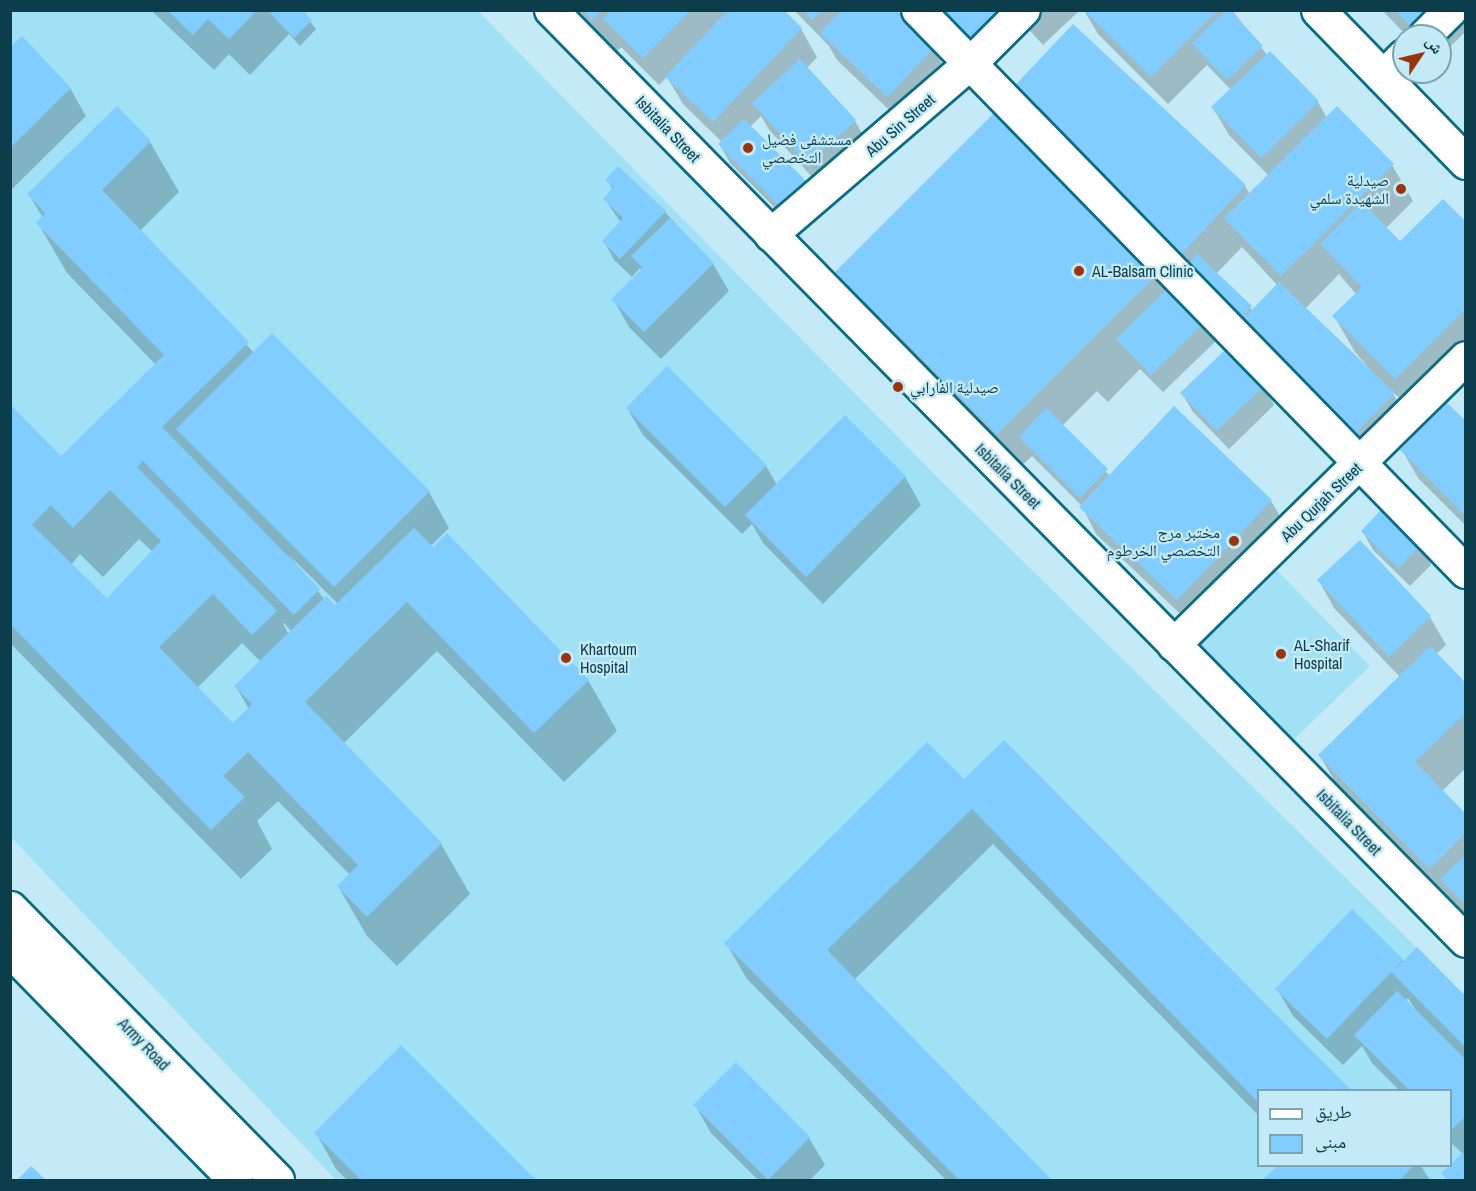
<!DOCTYPE html>
<meta charset="utf-8">
<style>
body{margin:0}
#map{position:relative;width:1476px;height:1191px;overflow:hidden;background:#c3eaf6;font-family:"Archivo Narrow","Noto Naskh Arabic",sans-serif}
div>[style]{position:absolute}
.built>*{inset:0;background:#a0e1f5}
.shadow>*{inset:0;background:#0003}
.building>*{inset:0;background:#82cdff}
.roads{filter:drop-shadow(2px 0 #0b6d83) drop-shadow(-2px 0 #0b6d83) drop-shadow(0 2px #0b6d83) drop-shadow(0 -2px #0b6d83)}
.street>*{height:32px;margin:-16px;padding:0 16px;transform-origin:16px;border-radius:16px;background:#fff}
.secondary>*{height:33px;margin:-16.5px;padding:0 16.5px;transform-origin:16.5px;border-radius:16.5px;background:#fff}
.highway>*{height:33px;margin:-16.5px;padding:0 16.5px;transform-origin:16.5px;border-radius:16.5px;background:#fff}
.dots>*{width:16px;height:16px;translate:-50% -50%;box-sizing:border-box;border:3px solid #c3eaf6;border-radius:50%}
span{translate:-50% -50%;white-space:nowrap;text-align:center;line-height:1.15;-webkit-text-stroke:4.5px #c3eaf6;paint-order:stroke}
.street-label{font-size:16px;color:#0c3d4a}
.poi-label{font-size:16px;color:#0c3d4a}
.left{translate:0 -50%;text-align:left}
.right{translate:-100% -50%;text-align:right}
.frame{position:absolute;inset:0;border:12px solid #0c3d4a;pointer-events:none}
.legend{position:absolute;left:1257px;top:1089px;width:195px;height:78px;box-sizing:border-box;background:#c3eaf6;border:2px solid #7aa5b1;margin:0;padding:8px 10px;list-style:none;font-size:18px;color:#0c3d4a}
.legend li{display:flex;align-items:center;gap:12px;height:30px}
.legend b{width:30px;border:2px solid #7aa5b1}
.north{position:absolute;left:1392px;top:24px;width:60px;height:60px;box-sizing:border-box;background:#c3eaf6;border:2px solid #7aa5b1;border-radius:50%;rotate:55deg;font-size:16px;font-weight:700;line-height:24px;text-align:center;color:#0c3d4a}
.north::after{content:'';display:block;margin:auto;width:21px;height:27px;background:#9a340c;clip-path:polygon(50% 0,100% 100%,50% 72%,0 100%)}
</style>
<div id="map">
<div class="built">
<i style="clip-path:polygon(evenodd,11px 11px,478px 11px,940px 480px,1465px 995px,1465px 1180px,336px 1180px,11px 837px,11px 11px,1258px 1090px,1450px 1090px,1450px 1166px,1258px 1166px,1258px 1090px)"></i>
<i style="clip-path:polygon(1272px 565px,1370px 666px,1289px 744px,1192px 643px)"></i>
</div>
<div class="shadow">
<i style="clip-path:polygon(151px 10px,301px 10px,316px 29px,300px 46px,289px 34px,250px 75px,229px 54px,214px 70px)"></i>
<i style="clip-path:polygon(571px 10px,781px 10px,801px 29px,817px 57px,807px 68px,855px 121px,871px 149px,825px 191px,770px 131px,761px 116px,750px 127px,805px 182px,815px 201px,792px 225px,730px 163px,720px 145px,722px 142px,683px 104px,667px 77px,659px 85px,621px 47px,614px 55px)"></i>
<i style="clip-path:polygon(794px 10px,894px 10px,933px 48px,949px 76px,904px 124px,837px 60px,829px 46px)"></i>
<i style="clip-path:polygon(914px 10px,1080px 10px,1043px 45px,1022px 22px,1026px 32px,981px 77px)"></i>
<i style="clip-path:polygon(evenodd,1084px 10px,1232px 10px,1267px 55px,1270px 53px,1318px 102px,1327px 118px,1392px 165px,1413px 201px,1385px 229px,1400px 243px,1466px 224px,1466px 365px,1416px 414px,1391px 390px,1409px 422px,1370px 463px,1027px 134px,1245px 186px,1250px 195px,1269px 176px,1229px 135px,1213px 108px,1231px 90px,1207px 65px,1168px 104px,1098px 34px,1084px 10px,1242px 247px,1278px 286px,1253px 311px,1216px 274px,1242px 247px,1084px 10px,1339px 274px,1356px 294px,1334px 316px,1355px 352px,1378px 379px,1305px 309px,1339px 274px)"></i>
<i style="clip-path:polygon(1382px 10px,1466px 10px,1466px 31px,1440px 57px,1440px 36px,1407px 36px)"></i>
<i style="clip-path:polygon(10px 49px,70px 88px,86px 116px,10px 191px)"></i>
<i style="clip-path:polygon(evenodd,117px 108px,150px 142px,179px 192px,140px 231px,254px 353px,429px 492px,449px 528px,430px 547px,588px 680px,617px 731px,564px 782px,437px 651px,343px 744px,441px 844px,470px 894px,397px 966px,367px 936px,338px 886px,350px 875px,278px 801px,257px 821px,272px 849px,241px 879px,10px 643px,10px 406px,61px 458px,156px 365px,67px 273px,38px 223px,43px 218px,29px 195px,117px 108px,139px 539px,153px 552px,107px 600px,71px 565px,80px 554px,103px 577px,139px 539px,117px 108px,288px 554px,338px 604px,335px 607px,325px 600px,288px 554px,117px 108px,284px 623px,292px 632px,289px 635px,283px 624px,284px 623px,117px 108px,242px 643px,261px 662px,236px 687px,249px 709px,232px 725px,197px 688px,242px 643px)"></i>
<i style="clip-path:polygon(998px 111px,1206px 321px,1217px 340px,1163px 392px,1140px 369px,1108px 402px,1097px 391px,1062px 426px,1110px 476px,1271px 501px,1287px 528px,1194px 627px,1096px 534px,1082px 506px,1032px 456px,1018px 469px,857px 308px,837px 272px)"></i>
<i style="clip-path:polygon(607px 180px,665px 212px,713px 264px,729px 291px,661px 359px,629px 327px,613px 299px,642px 271px,640px 268px,632px 277px,614px 260px,604px 241px,621px 223px,605px 199px,613px 190px)"></i>
<i style="clip-path:polygon(1263px 386px,1274px 405px,1229px 449px,1193px 412px,1182px 393px)"></i>
<i style="clip-path:polygon(627px 408px,766px 466px,777px 485px,845px 417px,905px 477px,921px 505px,823px 604px,763px 543px,752px 524px,742px 534px,643px 435px)"></i>
<i style="clip-path:polygon(1466px 423px,1466px 526px,1418px 478px,1402px 450px)"></i>
<i style="clip-path:polygon(1363px 532px,1420px 546px,1431px 565px,1410px 586px,1373px 550px)"></i>
<i style="clip-path:polygon(1360px 542px,1430px 617px,1446px 645px,1436px 654px,1466px 685px,1466px 768px,1442px 791px,1466px 816px,1466px 915px,1341px 792px,1320px 756px,1400px 677px,1334px 608px,1319px 581px)"></i>
<i style="clip-path:polygon(1004px 742px,1349px 1090px,1258px 1090px,1258px 1115px,993px 844px,854px 980px,1050px 1180px,946px 1180px,747px 979px,726px 943px,964px 782px)"></i>
<i style="clip-path:polygon(evenodd,1402px 960px,1466px 1000px,1466px 1180px,1447px 1180px,1443px 1174px,1463px 1154px,1450px 1142px,1450px 1090px,1399px 1090px,1372px 1063px,1362px 1046px,1343px 1065px,1293px 1016px,1277px 989px,1402px 960px,1408px 998px,1416px 1011px,1405px 1001px,1408px 998px)"></i>
<i style="clip-path:polygon(401px 1047px,534px 1180px,347px 1180px,336px 1169px,316px 1133px)"></i>
<i style="clip-path:polygon(695px 1105px,809px 1138px,825px 1165px,810px 1180px,758px 1180px,711px 1133px)"></i>
<i style="clip-path:polygon(1280px 1166px,1421px 1166px,1430px 1180px,1264px 1180px)"></i>
</div>
<div class="building">
<i style="clip-path:polygon(167px 10px,257px 10px,229px 39px,208px 19px,193px 35px)"></i>
<i style="clip-path:polygon(273px 10px,303px 10px,312px 20px,294px 38px,270px 13px)"></i>
<i style="clip-path:polygon(583px 10px,601px 10px,592px 20px)"></i>
<i style="clip-path:polygon(611px 10px,691px 10px,643px 58px,603px 19px)"></i>
<i style="clip-path:polygon(728px 10px,784px 10px,802px 28px,713px 122px,665px 77px)"></i>
<i style="clip-path:polygon(803px 10px,822px 10px,812px 20px)"></i>
<i style="clip-path:polygon(841px 10px,896px 10px,935px 47px,887px 97px,820px 33px)"></i>
<i style="clip-path:polygon(924px 10px,1004px 10px,964px 50px)"></i>
<i style="clip-path:polygon(1084px 10px,1218px 10px,1151px 77px)"></i>
<i style="clip-path:polygon(1226px 10px,1230px 10px,1263px 46px,1227px 80px,1192px 43px)"></i>
<i style="clip-path:polygon(1395px 10px,1430px 10px,1412px 28px)"></i>
<i style="clip-path:polygon(1073px 24px,1246px 185px,1177px 259px,1004px 97px)"></i>
<i style="clip-path:polygon(22px 36px,71px 88px,10px 148px,10px 47px)"></i>
<i style="clip-path:polygon(1270px 51px,1319px 101px,1261px 158px,1211px 107px)"></i>
<i style="clip-path:polygon(800px 59px,856px 120px,808px 164px,752px 103px)"></i>
<i style="clip-path:polygon(evenodd,117px 106px,151px 141px,102px 190px,249px 342px,162px 427px,320px 589px,294px 615px,143px 461px,137px 467px,277px 611px,252px 635px,213px 594px,159px 647px,233px 723px,252px 704px,234px 686px,326px 596px,335px 605px,414px 528px,433px 547px,447px 533px,589px 680px,534px 733px,407px 602px,305px 702px,442px 843px,367px 917px,337px 886px,358px 865px,248px 752px,223px 776px,245px 797px,211px 830px,10px 624px,10px 404px,61px 456px,164px 355px,36px 223px,45px 213px,27px 194px,117px 106px,110px 490px,161px 541px,107px 598px,32px 525px,51px 505px,73px 528px,110px 490px)"></i>
<i style="clip-path:polygon(1337px 106px,1394px 164px,1281px 276px,1224px 218px)"></i>
<i style="clip-path:polygon(998px 109px,1160px 271px,997px 434px,835px 272px)"></i>
<i style="clip-path:polygon(744px 119px,806px 181px,780px 207px,718px 144px)"></i>
<i style="clip-path:polygon(618px 166px,666px 211px,620px 259px,602px 241px,623px 218px,603px 199px,613px 187px,605px 180px)"></i>
<i style="clip-path:polygon(1443px 199px,1466px 222px,1466px 309px,1395px 379px,1332px 316px,1362px 287px,1320px 244px,1362px 202px,1400px 241px)"></i>
<i style="clip-path:polygon(670px 218px,714px 263px,644px 332px,611px 299px,643px 268px,631px 256px)"></i>
<i style="clip-path:polygon(1197px 254px,1252px 306px,1238px 321px,1183px 270px)"></i>
<i style="clip-path:polygon(1279px 282px,1395px 393px,1353px 436px,1237px 325px)"></i>
<i style="clip-path:polygon(1172px 284px,1207px 320px,1151px 375px,1116px 339px)"></i>
<i style="clip-path:polygon(272px 333px,430px 491px,334px 587px,176px 429px)"></i>
<i style="clip-path:polygon(1228px 347px,1265px 385px,1217px 431px,1180px 393px)"></i>
<i style="clip-path:polygon(667px 366px,767px 465px,725px 507px,626px 408px)"></i>
<i style="clip-path:polygon(1447px 403px,1466px 421px,1466px 516px,1400px 450px)"></i>
<i style="clip-path:polygon(1174px 406px,1272px 500px,1177px 600px,1079px 507px)"></i>
<i style="clip-path:polygon(1046px 408px,1108px 469px,1080px 498px,1019px 437px)"></i>
<i style="clip-path:polygon(845px 415px,906px 476px,806px 577px,745px 515px)"></i>
<i style="clip-path:polygon(1383px 508px,1421px 545px,1398px 568px,1361px 531px)"></i>
<i style="clip-path:polygon(1360px 540px,1431px 616px,1389px 657px,1317px 580px)"></i>
<i style="clip-path:polygon(1430px 646px,1466px 683px,1466px 712px,1415px 762px,1466px 814px,1466px 833px,1429px 869px,1318px 755px)"></i>
<i style="clip-path:polygon(1004px 740px,1351px 1090px,1258px 1090px,1258px 1102px,972px 809px,827px 950px,1052px 1180px,959px 1180px,724px 943px,927px 742px,964px 779px)"></i>
<i style="clip-path:polygon(1466px 854px,1466px 905px,1440px 879px)"></i>
<i style="clip-path:polygon(1352px 909px,1403px 959px,1394px 970px,1417px 947px,1466px 997px,1466px 1048px,1391px 972px,1327px 1039px,1275px 989px)"></i>
<i style="clip-path:polygon(1397px 991px,1466px 1060px,1466px 1116px,1450px 1131px,1450px 1090px,1409px 1090px,1354px 1035px)"></i>
<i style="clip-path:polygon(401px 1045px,536px 1180px,361px 1180px,314px 1133px)"></i>
<i style="clip-path:polygon(736px 1062px,810px 1137px,768px 1180px,693px 1105px)"></i>
<i style="clip-path:polygon(1466px 1150px,1466px 1180px,1448px 1180px,1441px 1173px)"></i>
<i style="clip-path:polygon(31px 1166px,46px 1180px,17px 1180px)"></i>
<i style="clip-path:polygon(1278px 1166px,1414px 1166px,1399px 1180px,1262px 1180px)"></i>
</div>
<div class="roads">
<div class="street">
<i style="left:551px;top:10px;width:1305px;rotate:45.5deg"></i>
<i style="left:918px;top:10px;width:785px;rotate:45.72deg"></i>
<i style="left:1425px;top:36px;width:37px;rotate:-45deg"></i>
<i style="left:1383px;top:77px;width:30px;rotate:-45deg"></i>
<i style="left:771px;top:235px;width:262px;rotate:-40.7deg"></i>
<i style="left:970px;top:64px;width:76px;rotate:-45deg"></i>
<i style="left:1174px;top:645px;width:409px;rotate:-44.5deg"></i>
</div>
<div class="secondary">
<i style="left:1318px;top:10px;width:212px;rotate:45.8deg"></i>
</div>
<div class="highway">
<i style="left:10px;top:908px;width:381px;rotate:45.5deg"></i>
<i style="left:10px;top:950px;width:322px;rotate:45.6deg"></i>
</div>
</div>
<div class="dots">
<i style="left:748px;top:148px;background:#9a340c"></i>
<i style="left:1401px;top:189px;background:#9a340c"></i>
<i style="left:1079px;top:271px;background:#9a340c"></i>
<i style="left:898px;top:387px;background:#9a340c"></i>
<i style="left:1234px;top:541px;background:#9a340c"></i>
<i style="left:1281px;top:654px;background:#9a340c"></i>
<i style="left:566px;top:658px;background:#9a340c"></i>
</div>
<div class="street-label">
<span style="left:900px;top:125px;rotate:-41deg">Abu Sin Street</span>
<span style="left:668px;top:129px;rotate:46deg">Isbitalia Street</span>
<span style="left:1008px;top:476px;rotate:45deg">Isbitalia Street</span>
<span style="left:1321px;top:502px;rotate:-44deg">Abu Qurjah Street</span>
<span style="left:1349px;top:822px;rotate:46deg">Isbitalia Street</span>
<span style="left:144px;top:1044px;rotate:46deg">Army Road</span>
</div>
<div class="poi-label">
<span class="left" style="left:762px;top:148px">مستشفى فضيل<br>التخصصي</span>
<span class="right" style="left:1389px;top:189px">صيدلية<br>الشهيدة سلمي</span>
<span class="left" style="left:1092px;top:271px">AL-Balsam Clinic</span>
<span class="left" style="left:910px;top:387px">صيدلية الفارابي</span>
<span class="right" style="left:1220px;top:541px">مختبر مرج<br>التخصصي الخرطوم</span>
<span class="left" style="left:1294px;top:654px">AL-Sharif<br>Hospital</span>
<span class="left" style="left:580px;top:658px">Khartoum<br>Hospital</span>
</div>
<div class="frame"></div>
<ul class="legend">
<li><b style="height:8px;background:#fff"></b>طريق</li>
<li><b style="height:16px;background:#82cdff"></b>مبنى</li>
</ul>
<div class="north">ش</div>
</div>
